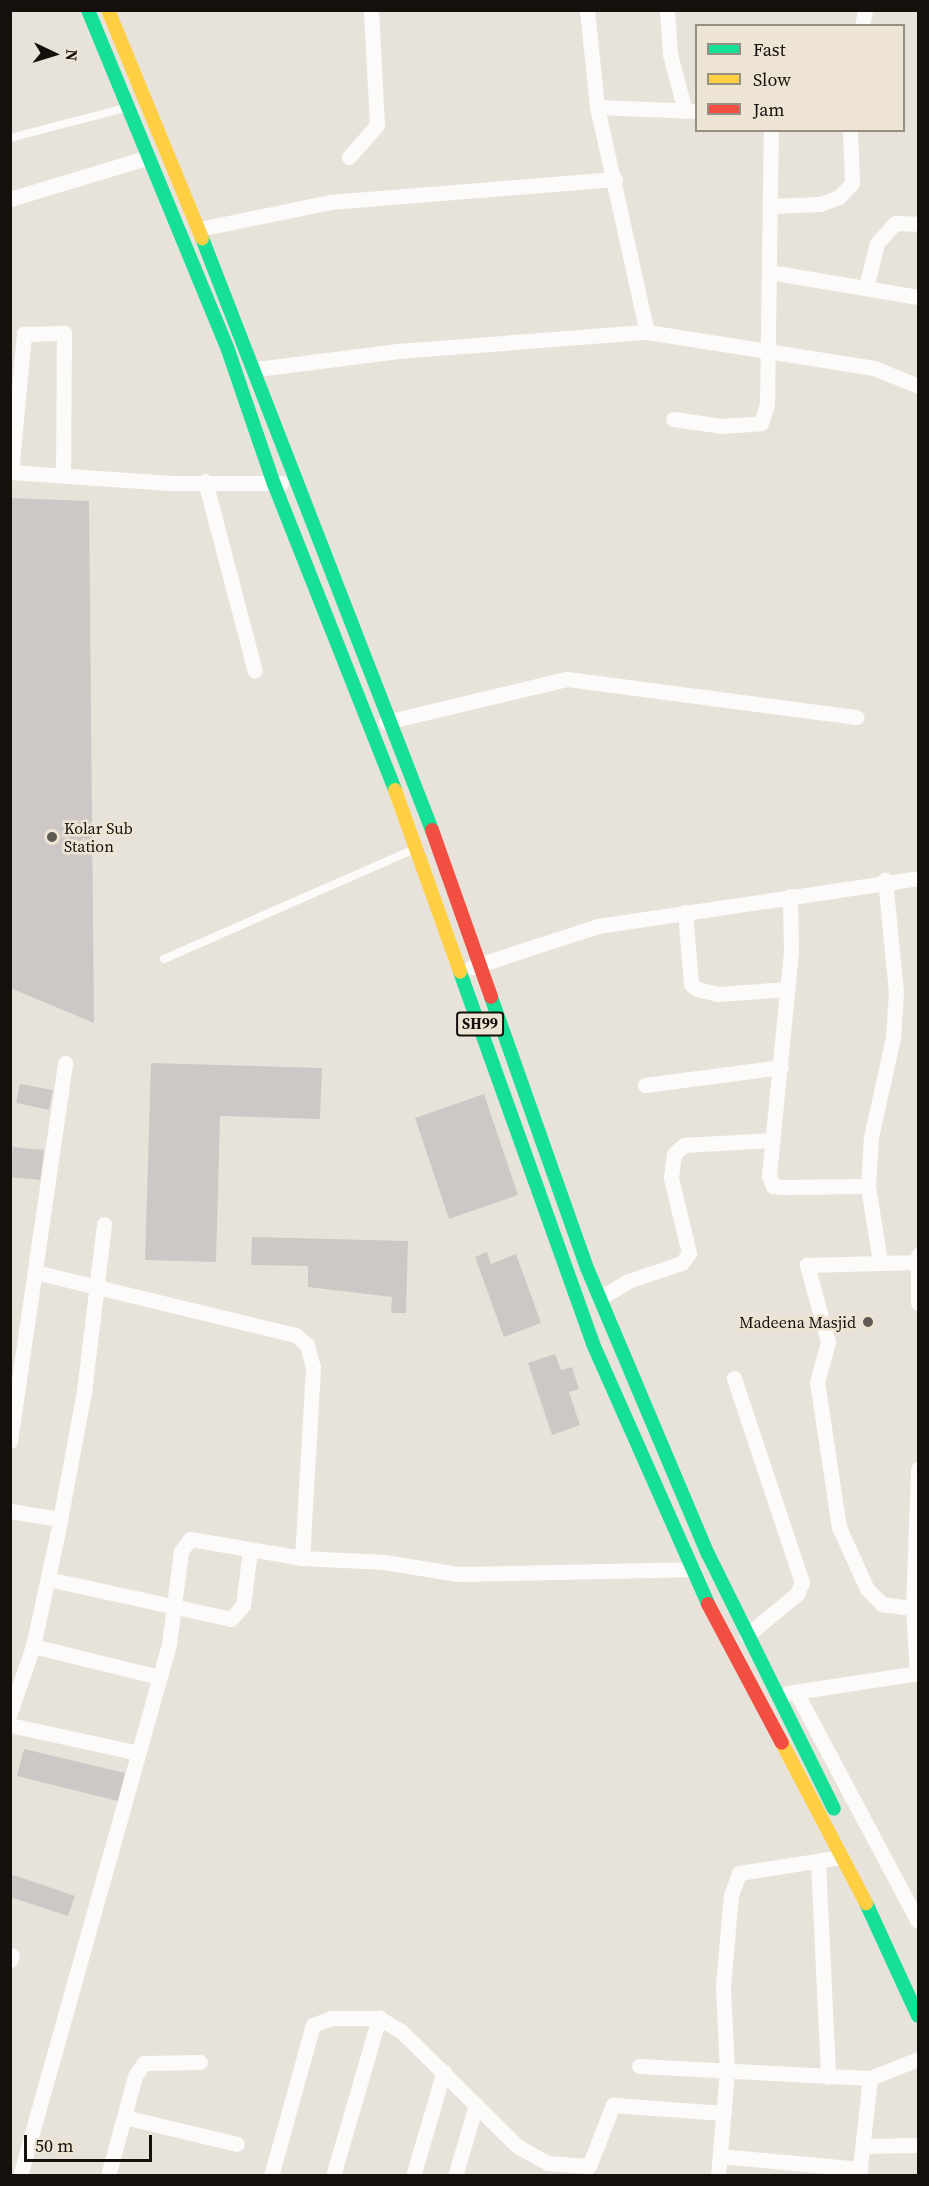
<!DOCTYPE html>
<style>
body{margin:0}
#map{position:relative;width:929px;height:2186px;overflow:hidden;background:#e8e3da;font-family:"Source Serif 4",serif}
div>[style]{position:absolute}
.building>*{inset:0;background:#cdc8c6}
.lane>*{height:8px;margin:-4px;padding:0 4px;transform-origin:4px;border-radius:4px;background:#fcfbf9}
.street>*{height:15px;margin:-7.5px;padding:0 7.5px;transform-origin:7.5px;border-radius:7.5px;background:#fcfbf9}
.fast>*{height:14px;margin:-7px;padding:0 7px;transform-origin:7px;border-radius:7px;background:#16e098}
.slow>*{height:14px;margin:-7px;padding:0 7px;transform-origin:7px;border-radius:7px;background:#ffcf43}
.jam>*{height:14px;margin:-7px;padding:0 7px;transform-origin:7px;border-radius:7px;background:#f24e42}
.dots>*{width:16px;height:16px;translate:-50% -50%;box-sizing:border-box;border:3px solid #eee4d4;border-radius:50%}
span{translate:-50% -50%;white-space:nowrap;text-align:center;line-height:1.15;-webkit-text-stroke:5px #eee4d4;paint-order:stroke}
.shield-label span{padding:2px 4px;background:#eee4d4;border:2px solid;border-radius:4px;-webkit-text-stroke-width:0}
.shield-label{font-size:15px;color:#14100b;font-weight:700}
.poi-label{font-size:16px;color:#14100b}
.left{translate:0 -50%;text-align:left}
.right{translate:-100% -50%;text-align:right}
.frame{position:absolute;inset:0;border:12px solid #14100b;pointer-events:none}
.legend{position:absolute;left:695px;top:24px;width:210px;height:108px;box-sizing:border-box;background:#eee4d4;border:2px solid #978f84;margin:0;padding:8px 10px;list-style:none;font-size:18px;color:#14100b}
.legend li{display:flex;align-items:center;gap:12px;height:30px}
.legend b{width:30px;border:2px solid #978f84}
.north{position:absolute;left:24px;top:24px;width:60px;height:60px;-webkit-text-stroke:4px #eee4d4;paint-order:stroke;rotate:94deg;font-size:16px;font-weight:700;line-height:24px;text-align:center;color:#14100b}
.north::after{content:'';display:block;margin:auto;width:21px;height:27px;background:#14100b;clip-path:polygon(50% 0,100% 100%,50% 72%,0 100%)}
.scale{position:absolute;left:24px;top:2135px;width:128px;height:27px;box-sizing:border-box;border:3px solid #14100b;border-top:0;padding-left:8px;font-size:18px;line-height:21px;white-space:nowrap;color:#14100b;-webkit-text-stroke:4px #eee4d4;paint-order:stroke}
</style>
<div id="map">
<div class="building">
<i style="clip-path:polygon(10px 498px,89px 501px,94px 1023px,10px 988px)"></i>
<i style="clip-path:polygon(151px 1063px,322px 1068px,320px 1119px,220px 1116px,216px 1262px,145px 1260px)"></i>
<i style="clip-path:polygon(20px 1084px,53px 1090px,49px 1110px,16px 1103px)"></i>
<i style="clip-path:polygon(484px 1094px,518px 1195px,449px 1219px,415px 1118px)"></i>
<i style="clip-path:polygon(13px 1147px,44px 1150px,40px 1180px,10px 1177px)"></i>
<i style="clip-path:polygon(252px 1237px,408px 1241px,406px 1313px,391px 1313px,392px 1297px,308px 1287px,308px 1266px,251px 1265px)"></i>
<i style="clip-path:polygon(487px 1252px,491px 1264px,516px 1254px,541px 1323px,504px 1337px,475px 1257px)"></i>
<i style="clip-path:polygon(555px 1354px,561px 1370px,572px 1367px,579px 1389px,569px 1392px,580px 1425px,552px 1435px,528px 1363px)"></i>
<i style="clip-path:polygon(24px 1749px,125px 1773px,118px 1801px,17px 1776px)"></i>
<i style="clip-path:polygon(10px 1874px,75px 1896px,68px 1916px,10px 1897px)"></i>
</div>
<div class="lane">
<i style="left:10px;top:138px;width:119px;rotate:-14.6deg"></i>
<i style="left:164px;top:959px;width:271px;rotate:-23.7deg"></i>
</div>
<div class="street">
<i style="left:587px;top:10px;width:98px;rotate:84.1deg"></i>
<i style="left:597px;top:107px;width:230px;rotate:77.5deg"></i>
<i style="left:667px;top:10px;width:44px;rotate:86.1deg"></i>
<i style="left:670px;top:54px;width:59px;rotate:75.3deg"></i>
<i style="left:862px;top:26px;width:16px;rotate:-79deg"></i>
<i style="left:597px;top:107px;width:99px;rotate:2.3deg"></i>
<i style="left:349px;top:157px;width:43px;rotate:-48.8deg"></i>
<i style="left:377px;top:125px;width:115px;rotate:-93deg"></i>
<i style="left:10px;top:199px;width:142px;rotate:-16.8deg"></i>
<i style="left:772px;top:206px;width:48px;rotate:-2.4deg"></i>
<i style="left:820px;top:204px;width:20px;rotate:-20deg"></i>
<i style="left:839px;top:197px;width:19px;rotate:-47deg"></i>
<i style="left:852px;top:183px;width:53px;rotate:-92.2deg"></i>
<i style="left:199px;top:229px;width:134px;rotate:-11.6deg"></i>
<i style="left:330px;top:202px;width:286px;rotate:-4.6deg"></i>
<i style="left:770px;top:272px;width:150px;rotate:9.6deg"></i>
<i style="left:866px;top:287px;width:45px;rotate:-76deg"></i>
<i style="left:877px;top:243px;width:27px;rotate:-48deg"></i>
<i style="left:895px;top:223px;width:23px;rotate:2deg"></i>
<i style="left:257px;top:369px;width:142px;rotate:-7.3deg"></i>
<i style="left:398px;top:351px;width:250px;rotate:-4.4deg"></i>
<i style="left:647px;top:332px;width:230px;rotate:9deg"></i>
<i style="left:874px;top:368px;width:48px;rotate:22.2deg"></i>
<i style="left:673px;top:419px;width:49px;rotate:8.1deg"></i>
<i style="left:722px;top:426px;width:39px;rotate:-4deg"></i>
<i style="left:761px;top:423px;width:19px;rotate:-72deg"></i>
<i style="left:767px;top:405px;width:275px;rotate:-89.2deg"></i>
<i style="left:10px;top:472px;width:161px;rotate:3.9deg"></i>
<i style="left:171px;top:483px;width:110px"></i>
<i style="left:11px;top:472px;width:139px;rotate:-84.6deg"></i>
<i style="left:24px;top:334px;width:40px;rotate:-1.4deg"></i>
<i style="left:64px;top:333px;width:141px;rotate:90.4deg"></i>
<i style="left:205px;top:481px;width:196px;rotate:75.3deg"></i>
<i style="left:386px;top:722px;width:186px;rotate:-13.4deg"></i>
<i style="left:567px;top:679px;width:292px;rotate:7.5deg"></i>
<i style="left:790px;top:896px;width:55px;rotate:89deg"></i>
<i style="left:791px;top:951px;width:225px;rotate:95.6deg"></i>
<i style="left:769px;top:1175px;width:12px;rotate:70deg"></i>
<i style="left:773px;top:1186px;width:10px;rotate:6deg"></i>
<i style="left:783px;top:1187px;width:85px;rotate:-0.7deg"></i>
<i style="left:685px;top:912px;width:72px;rotate:85.2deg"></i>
<i style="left:691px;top:984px;width:8px;rotate:40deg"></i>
<i style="left:697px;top:989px;width:21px;rotate:14deg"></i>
<i style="left:717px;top:994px;width:71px;rotate:-4deg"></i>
<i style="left:472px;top:967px;width:133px;rotate:-18deg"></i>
<i style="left:598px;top:926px;width:324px;rotate:-8.5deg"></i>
<i style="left:645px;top:1085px;width:137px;rotate:-7.5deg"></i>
<i style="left:918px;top:1255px;width:48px;rotate:90deg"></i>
<i style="left:880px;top:1262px;width:77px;rotate:-99deg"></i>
<i style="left:868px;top:1186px;width:49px;rotate:-86.5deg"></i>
<i style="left:871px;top:1137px;width:101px;rotate:-77.5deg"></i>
<i style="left:893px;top:1038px;width:46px;rotate:-86.3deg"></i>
<i style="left:896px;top:992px;width:113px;rotate:-95.6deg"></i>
<i style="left:35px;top:1272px;width:268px;rotate:13.6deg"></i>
<i style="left:296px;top:1335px;width:15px;rotate:42deg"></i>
<i style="left:307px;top:1345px;width:24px;rotate:75deg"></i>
<i style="left:313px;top:1368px;width:190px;rotate:93.3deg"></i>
<i style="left:600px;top:1298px;width:33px;rotate:-31deg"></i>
<i style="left:628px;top:1281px;width:57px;rotate:-18.4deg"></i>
<i style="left:682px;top:1263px;width:12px;rotate:-55deg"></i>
<i style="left:689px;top:1253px;width:77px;rotate:-103.5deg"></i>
<i style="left:671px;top:1178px;width:24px;rotate:-83deg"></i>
<i style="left:674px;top:1154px;width:13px;rotate:-42deg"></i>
<i style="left:684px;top:1145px;width:88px;rotate:-3.3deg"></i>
<i style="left:734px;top:1378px;width:215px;rotate:71.6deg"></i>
<i style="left:802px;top:1582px;width:13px;rotate:113deg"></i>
<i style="left:797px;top:1594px;width:65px;rotate:140.6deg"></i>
<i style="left:10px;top:1441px;width:382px;rotate:-81.7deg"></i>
<i style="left:10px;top:1511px;width:51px;rotate:9.1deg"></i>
<i style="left:48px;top:1579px;width:187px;rotate:12.3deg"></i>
<i style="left:231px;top:1619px;width:18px;rotate:-49deg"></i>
<i style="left:243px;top:1605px;width:55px;rotate:-82.7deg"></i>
<i style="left:913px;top:1608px;width:31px;rotate:-173deg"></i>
<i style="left:882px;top:1604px;width:21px;rotate:-135deg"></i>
<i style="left:867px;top:1589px;width:68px;rotate:-114.3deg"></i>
<i style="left:839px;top:1527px;width:147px;rotate:-98.6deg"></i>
<i style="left:817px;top:1382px;width:41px;rotate:-74.6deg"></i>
<i style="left:828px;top:1342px;width:80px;rotate:-105.3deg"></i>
<i style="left:807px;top:1265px;width:110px;rotate:-1.6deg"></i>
<i style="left:33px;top:1646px;width:130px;rotate:13.8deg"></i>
<i style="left:917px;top:1674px;width:66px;rotate:-93.5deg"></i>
<i style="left:913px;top:1608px;width:139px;rotate:-87.9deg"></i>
<i style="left:796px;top:1692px;width:259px;rotate:62deg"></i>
<i style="left:788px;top:1693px;width:132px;rotate:-8.7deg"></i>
<i style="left:10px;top:1713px;width:71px;rotate:-71.1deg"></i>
<i style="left:33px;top:1646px;width:113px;rotate:-77.7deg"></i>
<i style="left:57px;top:1536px;width:147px;rotate:-79.4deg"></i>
<i style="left:84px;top:1392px;width:169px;rotate:-83.2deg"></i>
<i style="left:10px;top:1725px;width:131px;rotate:12.3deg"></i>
<i style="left:818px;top:1862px;width:215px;rotate:87.3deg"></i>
<i style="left:10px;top:1960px;width:5px;rotate:-68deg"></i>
<i style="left:639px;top:2066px;width:231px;rotate:3deg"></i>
<i style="left:870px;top:2078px;width:52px;rotate:-21.6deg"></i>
<i style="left:124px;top:2117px;width:116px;rotate:13.4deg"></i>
<i style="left:863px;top:2146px;width:55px;rotate:-1deg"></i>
<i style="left:720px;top:2156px;width:141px;rotate:5.3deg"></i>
<i style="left:20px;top:2176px;width:552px;rotate:-74.35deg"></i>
<i style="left:169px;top:1644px;width:94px;rotate:-82.6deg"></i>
<i style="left:181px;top:1551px;width:15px;rotate:-53deg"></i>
<i style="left:190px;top:1539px;width:114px;rotate:9.6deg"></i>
<i style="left:302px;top:1558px;width:82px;rotate:2.8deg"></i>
<i style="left:384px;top:1562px;width:75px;rotate:9.2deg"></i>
<i style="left:458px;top:1574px;width:232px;rotate:-1.2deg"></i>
<i style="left:108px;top:2176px;width:104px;rotate:-74.9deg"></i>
<i style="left:135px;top:2076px;width:16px;rotate:-55deg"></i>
<i style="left:144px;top:2063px;width:56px;rotate:-1deg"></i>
<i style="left:271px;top:2176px;width:157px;rotate:-74.5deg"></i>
<i style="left:313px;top:2025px;width:19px;rotate:-21deg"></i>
<i style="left:331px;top:2018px;width:48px"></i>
<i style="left:379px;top:2018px;width:27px;rotate:31deg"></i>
<i style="left:402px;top:2032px;width:162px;rotate:44.7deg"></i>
<i style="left:517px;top:2146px;width:35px;rotate:29deg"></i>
<i style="left:548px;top:2163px;width:41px;rotate:4.2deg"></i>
<i style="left:589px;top:2166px;width:66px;rotate:-68.5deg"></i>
<i style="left:613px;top:2105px;width:111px;rotate:4.1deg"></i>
<i style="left:333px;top:2176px;width:165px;rotate:-73.8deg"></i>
<i style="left:413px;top:2176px;width:109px;rotate:-73.6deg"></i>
<i style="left:455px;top:2176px;width:74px;rotate:-73.5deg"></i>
<i style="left:718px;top:2176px;width:104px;rotate:-85.1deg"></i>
<i style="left:727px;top:2072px;width:86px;rotate:-92.7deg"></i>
<i style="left:723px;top:1986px;width:91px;rotate:-85deg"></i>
<i style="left:731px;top:1895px;width:23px;rotate:-70deg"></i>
<i style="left:739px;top:1873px;width:103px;rotate:-8.9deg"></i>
<i style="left:859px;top:2176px;width:99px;rotate:-83.6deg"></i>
</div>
<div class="fast">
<i style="left:88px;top:10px;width:368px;rotate:67.6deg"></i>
<i style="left:228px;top:350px;width:142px;rotate:71.1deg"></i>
<i style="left:274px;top:484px;width:329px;rotate:68.4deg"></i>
<i style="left:202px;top:238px;width:635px;rotate:68.77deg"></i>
<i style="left:460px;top:972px;width:395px;rotate:70.3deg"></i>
<i style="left:593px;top:1344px;width:284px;rotate:66.1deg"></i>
<i style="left:491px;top:997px;width:288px;rotate:70.5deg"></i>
<i style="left:587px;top:1268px;width:311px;rotate:67.1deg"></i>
<i style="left:708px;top:1554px;width:284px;rotate:63.7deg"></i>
<i style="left:866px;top:1903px;width:124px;rotate:65.3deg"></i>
</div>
<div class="slow">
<i style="left:108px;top:10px;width:247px;rotate:67.6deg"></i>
<i style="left:395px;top:790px;width:193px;rotate:70.3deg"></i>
<i style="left:782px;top:1743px;width:181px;rotate:62.3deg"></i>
</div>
<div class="jam">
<i style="left:432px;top:830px;width:177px;rotate:70.5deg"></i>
<i style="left:708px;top:1604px;width:157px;rotate:62deg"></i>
</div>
<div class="dots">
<i style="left:52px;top:837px;background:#5e5a53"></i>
<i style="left:868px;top:1322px;background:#5e5a53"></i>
</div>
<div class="shield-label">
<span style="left:480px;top:1024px">SH99</span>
</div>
<div class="poi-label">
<span class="left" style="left:64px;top:837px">Kolar Sub<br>Station</span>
<span class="right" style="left:856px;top:1322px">Madeena Masjid</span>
</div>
<div class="frame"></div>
<ul class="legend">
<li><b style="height:8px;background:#16e098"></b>Fast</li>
<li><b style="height:8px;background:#ffcf43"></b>Slow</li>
<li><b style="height:8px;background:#f24e42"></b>Jam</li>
</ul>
<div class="north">N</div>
<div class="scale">50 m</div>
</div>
